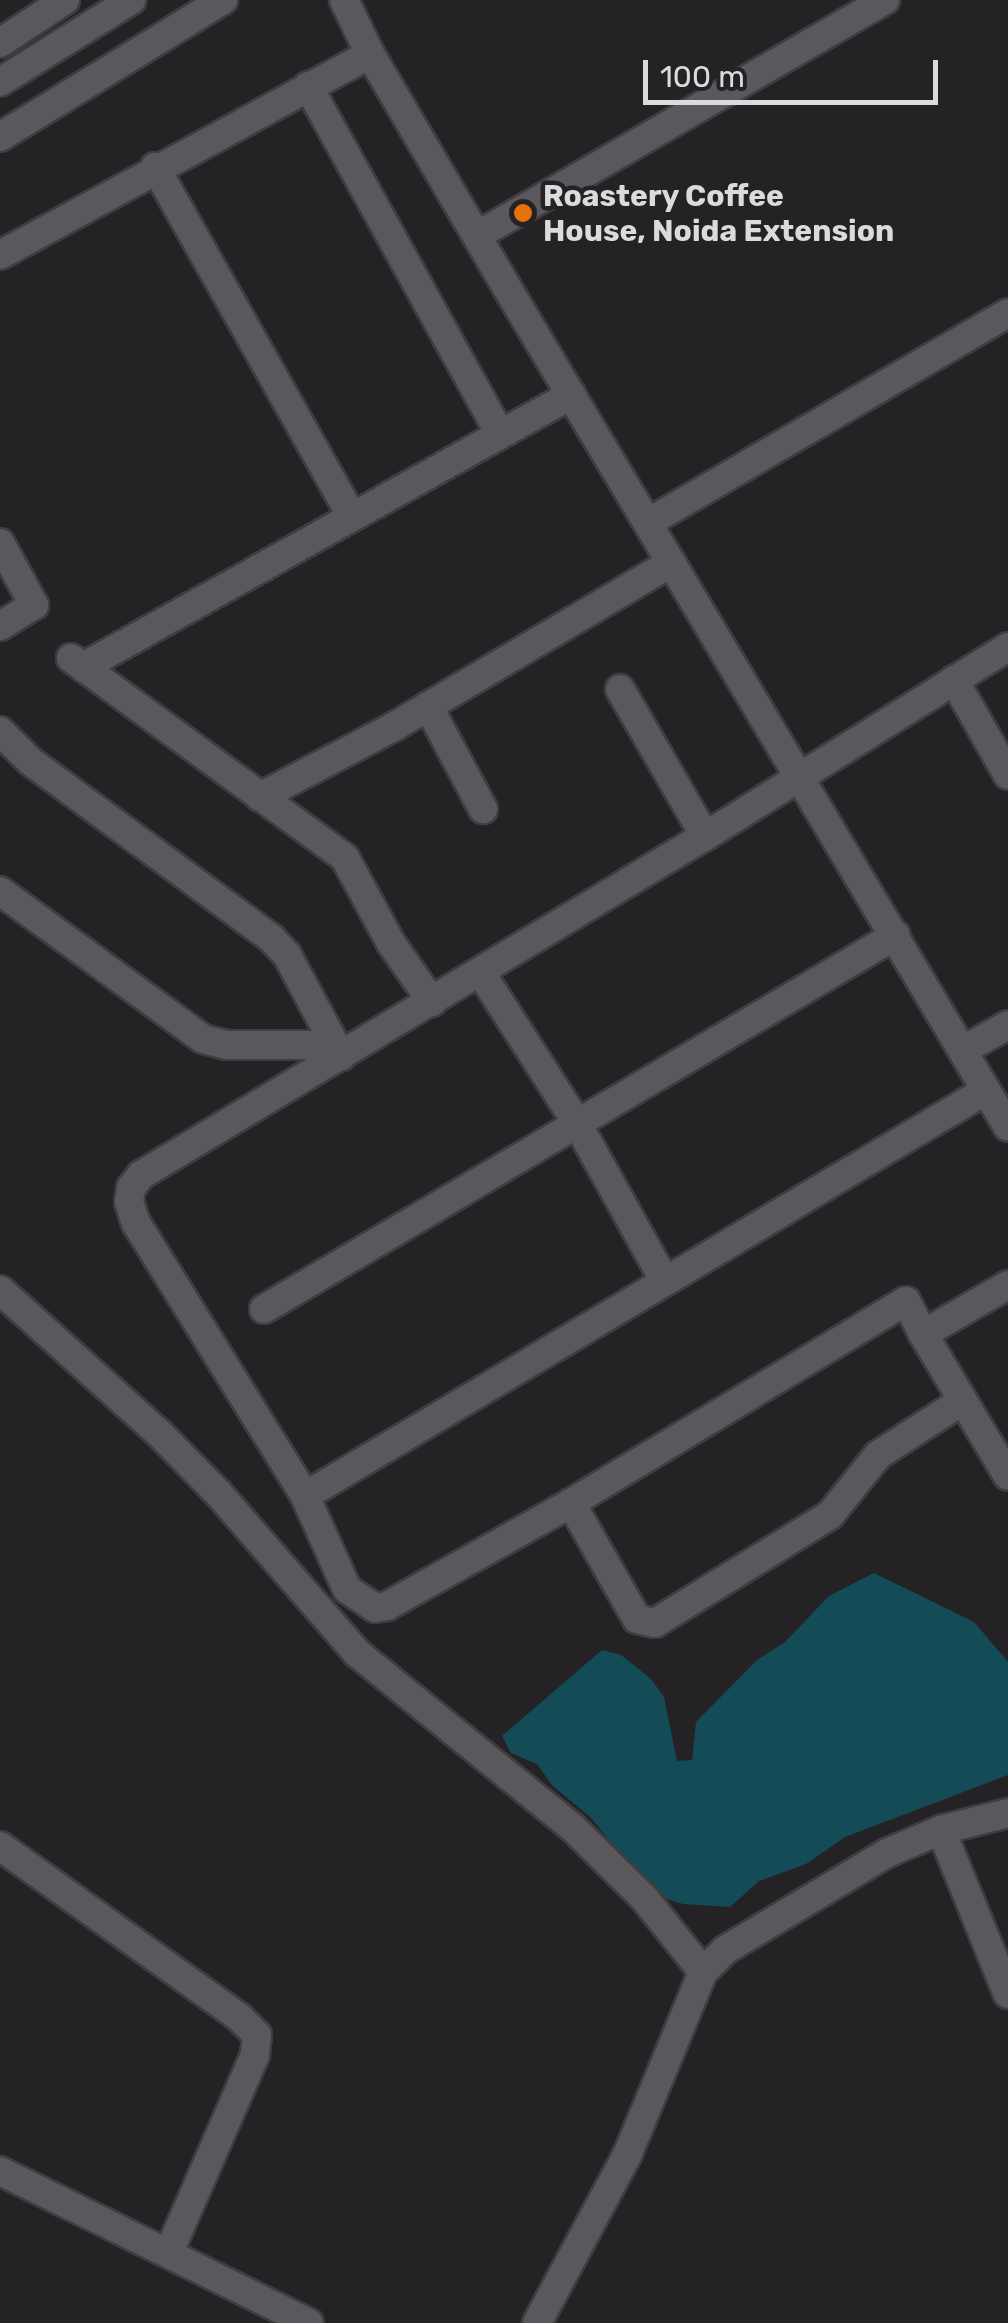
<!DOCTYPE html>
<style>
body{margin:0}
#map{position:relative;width:1008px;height:2323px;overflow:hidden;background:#252226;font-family:Rubik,sans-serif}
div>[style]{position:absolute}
.water>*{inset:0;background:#134c57}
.roads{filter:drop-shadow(2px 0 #3f3d40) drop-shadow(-2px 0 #3f3d40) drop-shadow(0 2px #3f3d40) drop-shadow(0 -2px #3f3d40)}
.minor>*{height:28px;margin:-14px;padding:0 14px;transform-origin:14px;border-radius:14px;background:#5b585d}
.dots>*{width:28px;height:28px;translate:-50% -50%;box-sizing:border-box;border:5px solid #252226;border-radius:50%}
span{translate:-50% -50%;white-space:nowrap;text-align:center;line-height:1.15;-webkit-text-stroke:9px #252226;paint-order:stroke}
.poi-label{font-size:30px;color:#dcdadd;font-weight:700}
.left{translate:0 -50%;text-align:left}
.scale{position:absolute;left:643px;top:60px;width:295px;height:45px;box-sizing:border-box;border:5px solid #dcdadd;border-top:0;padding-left:12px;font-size:30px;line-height:35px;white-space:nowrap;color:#dcdadd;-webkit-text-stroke:8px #252226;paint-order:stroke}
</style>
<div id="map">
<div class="water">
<i style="clip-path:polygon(874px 1573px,974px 1622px,1008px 1662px,1008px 1775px,845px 1837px,806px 1864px,759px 1881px,730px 1907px,683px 1904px,654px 1895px,591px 1818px,552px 1785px,537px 1764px,511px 1753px,502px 1736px,602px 1650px,621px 1655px,651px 1679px,664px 1697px,677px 1761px,692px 1760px,696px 1722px,757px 1660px,785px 1642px,829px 1596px)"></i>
</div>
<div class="roads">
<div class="minor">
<i style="left:344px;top:0;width:60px;rotate:64.3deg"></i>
<i style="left:370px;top:54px;width:269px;rotate:59.6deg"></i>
<i style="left:506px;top:286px;width:979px;rotate:59.17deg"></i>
<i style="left:0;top:43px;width:78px;rotate:-33.5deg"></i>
<i style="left:0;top:82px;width:155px;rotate:-32deg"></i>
<i style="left:308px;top:86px;width:397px;rotate:61.1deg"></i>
<i style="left:0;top:137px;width:262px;rotate:-31.6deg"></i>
<i style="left:155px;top:167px;width:401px;rotate:60.6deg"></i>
<i style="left:478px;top:235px;width:470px;rotate:-30deg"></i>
<i style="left:0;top:255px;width:421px;rotate:-28.5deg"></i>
<i style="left:649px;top:522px;width:415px;rotate:-30.2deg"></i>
<i style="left:0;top:543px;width:71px;rotate:61.3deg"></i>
<i style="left:34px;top:605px;width:40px;rotate:148deg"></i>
<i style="left:1008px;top:647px;width:357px;rotate:148deg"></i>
<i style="left:705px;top:836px;width:658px;rotate:148.99deg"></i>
<i style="left:141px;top:1175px;width:16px;rotate:128deg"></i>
<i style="left:131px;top:1188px;width:14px;rotate:98deg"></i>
<i style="left:129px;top:1202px;width:22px;rotate:72deg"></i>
<i style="left:136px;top:1223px;width:321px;rotate:58.2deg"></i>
<i style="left:305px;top:1496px;width:102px;rotate:65.7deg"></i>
<i style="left:347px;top:1589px;width:34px;rotate:34deg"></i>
<i style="left:375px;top:1608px;width:12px;rotate:-9deg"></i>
<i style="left:387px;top:1606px;width:211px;rotate:-29.2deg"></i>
<i style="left:571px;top:1503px;width:391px;rotate:-31.1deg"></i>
<i style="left:906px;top:1301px;width:37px;rotate:63deg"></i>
<i style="left:923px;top:1334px;width:98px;rotate:-30deg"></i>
<i style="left:71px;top:658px;width:339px;rotate:36.1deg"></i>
<i style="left:345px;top:858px;width:97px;rotate:61.6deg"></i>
<i style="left:391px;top:943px;width:72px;rotate:55.2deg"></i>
<i style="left:83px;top:667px;width:559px;rotate:-29.13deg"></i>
<i style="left:954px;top:680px;width:109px;rotate:60.4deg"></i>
<i style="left:620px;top:689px;width:170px;rotate:60deg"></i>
<i style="left:428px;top:706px;width:117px;rotate:61.9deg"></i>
<i style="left:0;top:731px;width:42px;rotate:45deg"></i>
<i style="left:30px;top:761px;width:300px;rotate:36.3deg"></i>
<i style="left:272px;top:939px;width:22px;rotate:47deg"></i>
<i style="left:287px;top:955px;width:115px;rotate:61.9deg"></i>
<i style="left:260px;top:797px;width:153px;rotate:-27.7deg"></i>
<i style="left:395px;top:726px;width:321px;rotate:-30.6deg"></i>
<i style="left:0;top:891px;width:251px;rotate:36.1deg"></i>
<i style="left:203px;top:1039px;width:25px;rotate:14deg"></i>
<i style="left:227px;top:1045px;width:107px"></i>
<i style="left:481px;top:973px;width:178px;rotate:57.4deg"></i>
<i style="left:577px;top:1123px;width:179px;rotate:61deg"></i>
<i style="left:965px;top:1049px;width:49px;rotate:-29.2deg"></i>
<i style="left:0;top:1290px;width:215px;rotate:42deg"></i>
<i style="left:160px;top:1434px;width:84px;rotate:45.5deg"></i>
<i style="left:219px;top:1494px;width:211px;rotate:49deg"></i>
<i style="left:357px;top:1653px;width:277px;rotate:39deg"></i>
<i style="left:572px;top:1827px;width:103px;rotate:44.6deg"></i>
<i style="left:645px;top:1899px;width:93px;rotate:51.5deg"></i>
<i style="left:264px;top:1309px;width:734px;rotate:-30.62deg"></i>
<i style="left:923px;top:1334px;width:165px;rotate:59.1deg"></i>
<i style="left:305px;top:1496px;width:791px;rotate:-30.78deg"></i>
<i style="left:571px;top:1503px;width:133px;rotate:60.4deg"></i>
<i style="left:637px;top:1619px;width:18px;rotate:13deg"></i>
<i style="left:655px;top:1623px;width:206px;rotate:-31.7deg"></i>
<i style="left:830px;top:1515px;width:77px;rotate:-51.3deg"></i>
<i style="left:878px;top:1455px;width:100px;rotate:-32.7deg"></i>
<i style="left:941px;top:1830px;width:177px;rotate:67.8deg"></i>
<i style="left:0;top:1846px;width:294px;rotate:35.6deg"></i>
<i style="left:239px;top:2017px;width:25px;rotate:45deg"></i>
<i style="left:257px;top:2035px;width:20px;rotate:96deg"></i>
<i style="left:255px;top:2055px;width:215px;rotate:113.6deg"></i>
<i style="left:0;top:2171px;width:344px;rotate:26.2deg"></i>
<i style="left:537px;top:2323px;width:193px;rotate:-61.8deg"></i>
<i style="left:628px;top:2153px;width:196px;rotate:-67.5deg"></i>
<i style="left:703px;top:1972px;width:31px;rotate:-45deg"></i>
<i style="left:725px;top:1950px;width:189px;rotate:-30.9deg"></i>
<i style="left:887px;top:1853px;width:59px;rotate:-23.1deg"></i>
<i style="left:941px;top:1830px;width:69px;rotate:-14.2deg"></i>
</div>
</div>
<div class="dots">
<i style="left:523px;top:213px;background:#e8710a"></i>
</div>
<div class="poi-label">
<span class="left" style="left:543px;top:213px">Roastery Coffee<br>House, Noida Extension</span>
</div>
<div class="scale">100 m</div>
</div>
